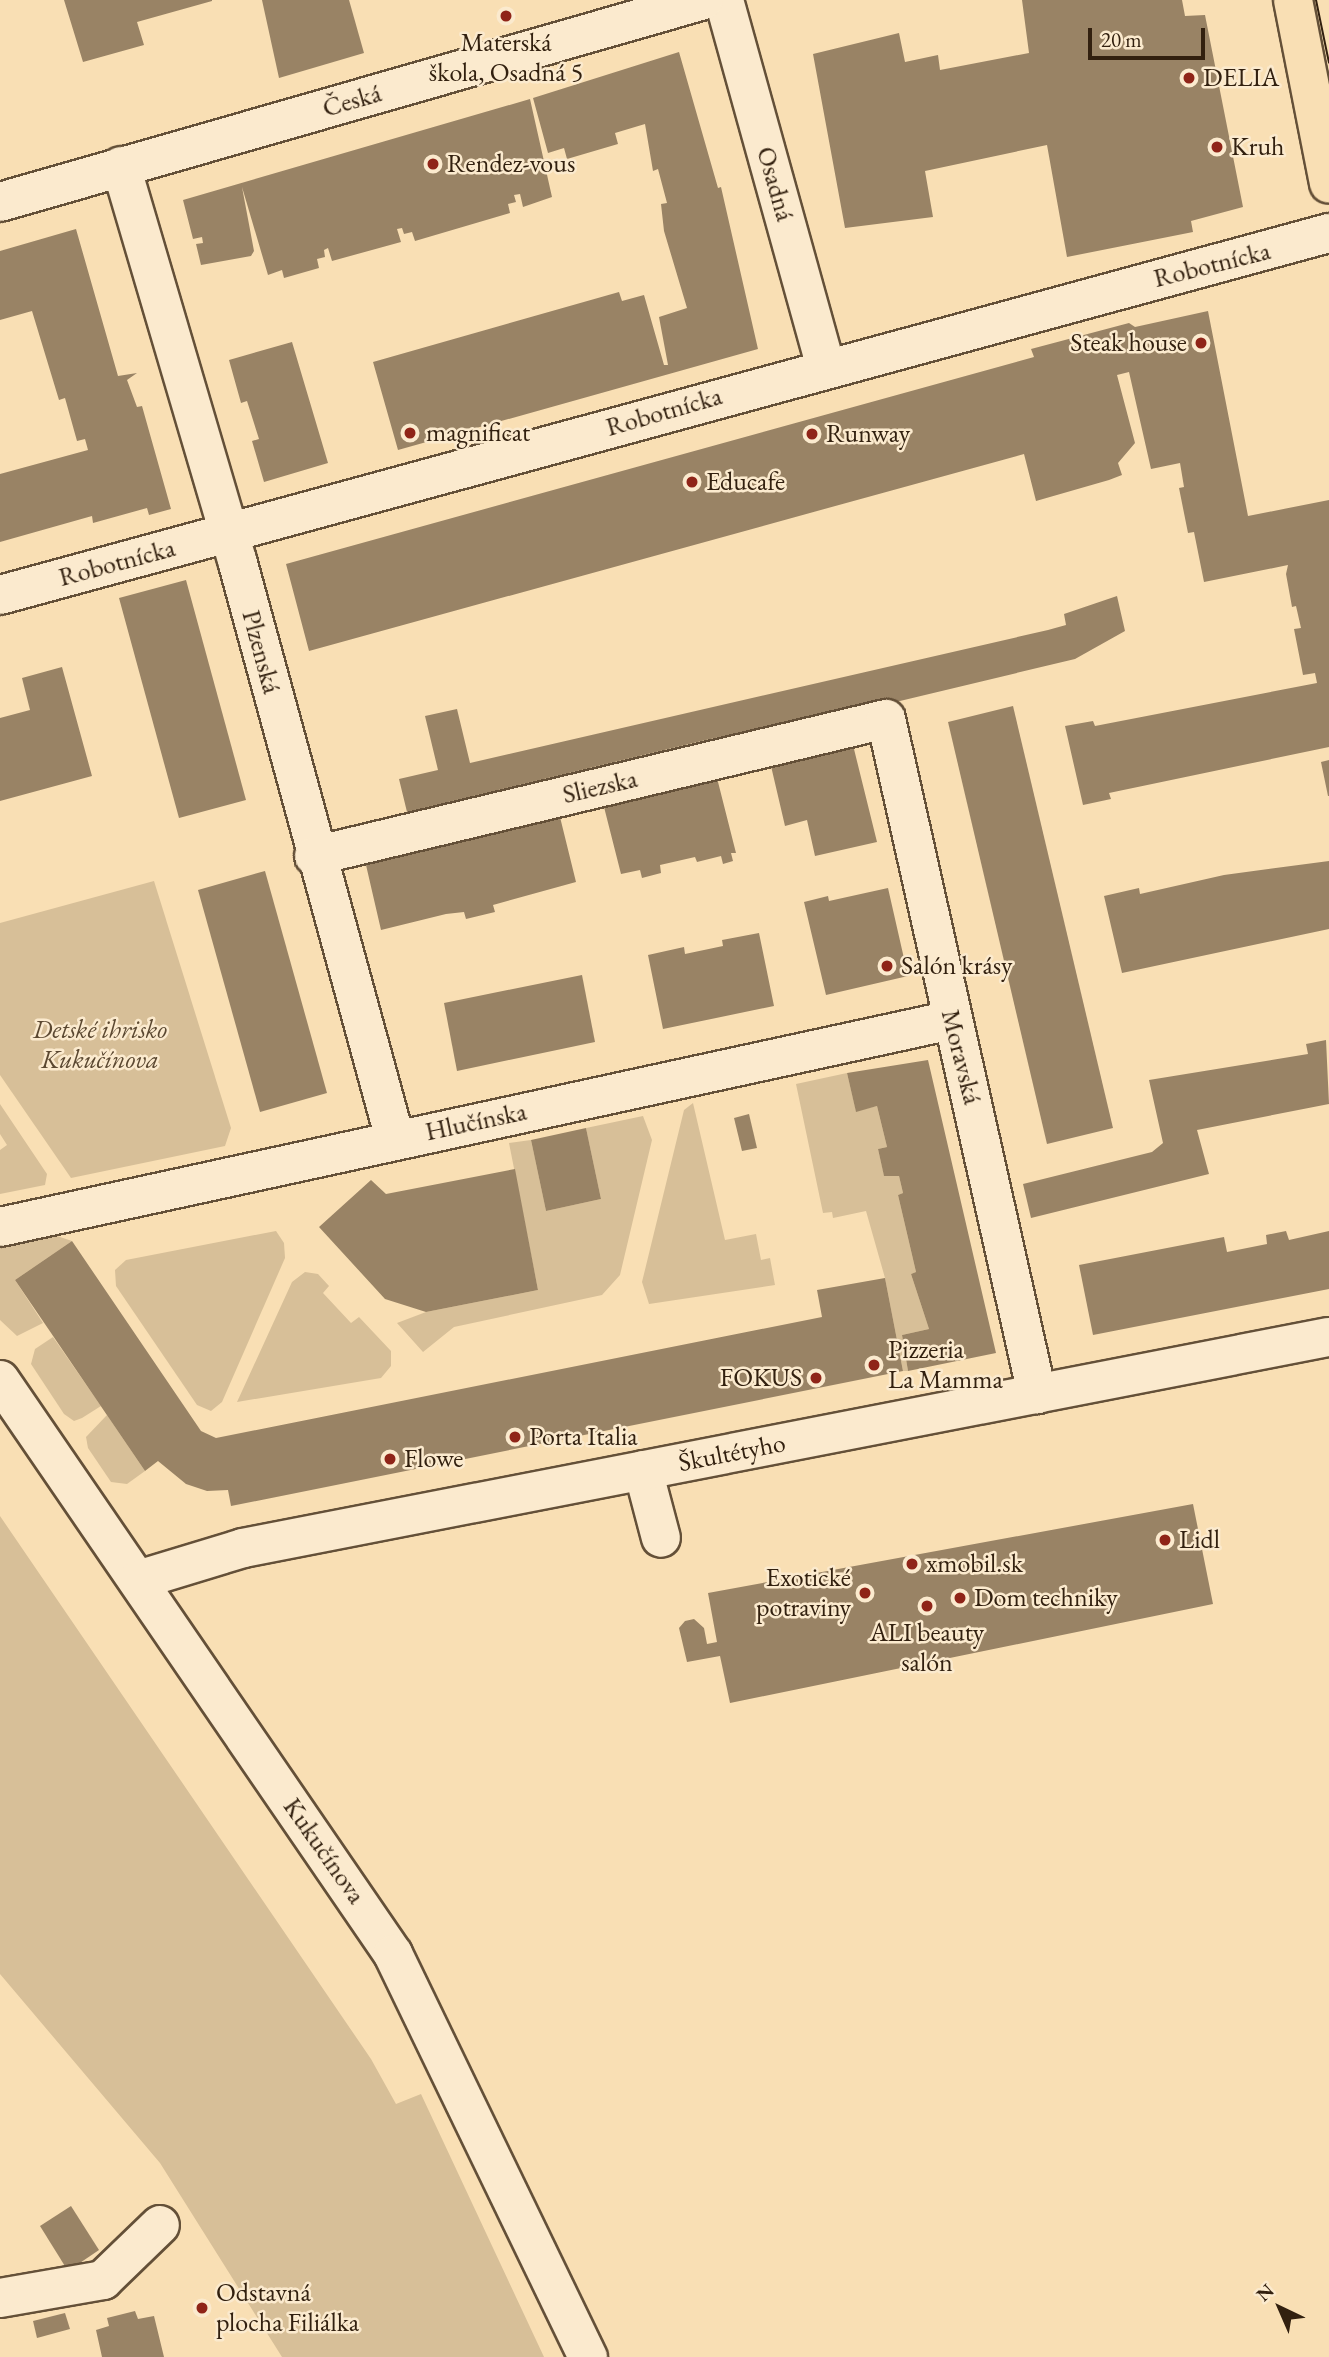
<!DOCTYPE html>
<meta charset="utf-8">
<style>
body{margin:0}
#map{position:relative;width:1329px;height:2357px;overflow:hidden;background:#f9dfb4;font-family:"EB Garamond",serif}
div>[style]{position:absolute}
.green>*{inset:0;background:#d7bf98}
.building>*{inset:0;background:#998365}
.roads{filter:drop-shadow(2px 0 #645038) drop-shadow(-2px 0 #645038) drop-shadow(0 2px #645038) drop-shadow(0 -2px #645038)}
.minor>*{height:38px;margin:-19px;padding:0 19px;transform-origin:19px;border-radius:19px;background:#fbeace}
.major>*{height:38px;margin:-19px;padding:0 19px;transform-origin:19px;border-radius:19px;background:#f9dfb4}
.tram>*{height:2px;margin:-1px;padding:0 1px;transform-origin:1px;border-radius:1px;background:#32200f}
.dots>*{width:19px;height:19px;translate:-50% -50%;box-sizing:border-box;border:4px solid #fbeace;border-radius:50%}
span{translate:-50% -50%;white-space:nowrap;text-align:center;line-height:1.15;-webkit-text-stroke:5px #fbeace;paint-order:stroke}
.poi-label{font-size:26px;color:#32200f}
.left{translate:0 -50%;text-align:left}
.right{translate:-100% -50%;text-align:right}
.street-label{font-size:26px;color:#32200f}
.park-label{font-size:26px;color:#5b4831;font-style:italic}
.north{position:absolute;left:1245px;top:2273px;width:70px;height:70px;-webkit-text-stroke:5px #fbeace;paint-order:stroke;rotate:316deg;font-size:19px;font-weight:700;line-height:28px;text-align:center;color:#32200f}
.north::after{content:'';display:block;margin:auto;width:24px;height:32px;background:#32200f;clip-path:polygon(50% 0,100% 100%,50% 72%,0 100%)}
.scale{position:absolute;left:1088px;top:28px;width:117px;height:32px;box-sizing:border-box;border:4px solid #32200f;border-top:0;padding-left:9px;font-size:21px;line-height:24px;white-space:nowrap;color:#32200f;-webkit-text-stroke:5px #fbeace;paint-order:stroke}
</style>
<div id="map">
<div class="green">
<i style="clip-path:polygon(154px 881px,231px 1128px,225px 1146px,71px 1178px,0 1075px,0 923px)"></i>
<i style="clip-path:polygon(847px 1073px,856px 1111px,877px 1106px,887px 1147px,878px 1149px,884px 1175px,899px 1176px,903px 1193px,898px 1195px,916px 1272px,911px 1274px,929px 1329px,902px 1335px,908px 1371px,903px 1371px,885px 1278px,866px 1211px,833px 1218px,832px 1212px,823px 1213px,796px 1084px)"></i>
<i style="clip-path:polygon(693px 1103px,725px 1240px,756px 1234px,761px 1260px,770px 1258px,775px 1285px,649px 1304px,642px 1282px,684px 1110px)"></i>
<i style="clip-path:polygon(0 1104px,47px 1174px,45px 1185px,0 1194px,0 1150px,7px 1145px,0 1134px)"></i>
<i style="clip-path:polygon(643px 1116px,652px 1140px,620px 1275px,602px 1295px,454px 1327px,423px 1352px,397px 1323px,426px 1312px,538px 1290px,509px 1143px,531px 1140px,546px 1211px,601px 1199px,586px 1128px)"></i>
<i style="clip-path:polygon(276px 1231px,284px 1243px,285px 1258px,222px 1402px,211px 1411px,197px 1405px,116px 1286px,115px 1270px,126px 1260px)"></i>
<i style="clip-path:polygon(57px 1236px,72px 1241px,15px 1280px,43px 1323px,17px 1336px,0 1320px,0 1248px)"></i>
<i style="clip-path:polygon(305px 1272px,318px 1274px,329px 1286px,323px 1293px,351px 1323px,359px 1317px,391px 1351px,391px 1366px,381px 1378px,237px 1402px,292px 1282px)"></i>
<i style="clip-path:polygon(53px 1337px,101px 1406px,82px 1418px,74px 1421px,64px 1414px,31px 1364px,35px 1349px)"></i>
<i style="clip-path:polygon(107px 1415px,145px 1471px,127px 1484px,111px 1482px,88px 1448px,86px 1437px)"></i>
<i style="clip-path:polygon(0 1516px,371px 2059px,396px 2104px,421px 2094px,544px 2357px,282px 2357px,160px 2163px,0 1974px)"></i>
</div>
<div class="building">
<i style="clip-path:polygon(64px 0,212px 0,212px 1px,137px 22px,144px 45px,83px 62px)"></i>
<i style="clip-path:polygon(262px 0,349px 0,364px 53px,279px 78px)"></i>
<i style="clip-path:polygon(1022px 0,1182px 0,1185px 16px,1205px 15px,1243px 207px,1191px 221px,1193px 232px,1067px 257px,1047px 145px,925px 171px,933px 217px,845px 228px,813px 54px,899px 33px,905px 62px,938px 55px,940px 70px,1029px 53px)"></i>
<i style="clip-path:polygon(679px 52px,718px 188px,721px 187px,758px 349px,398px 450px,373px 362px,619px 292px,622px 301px,644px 295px,664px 365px,668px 365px,659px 317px,687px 308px,664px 231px,661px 204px,667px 203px,658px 169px,653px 171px,645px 124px,615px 133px,618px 144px,567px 159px,564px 148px,548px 153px,533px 98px)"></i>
<i style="clip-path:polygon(530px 99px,552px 197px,523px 207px,520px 194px,514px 195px,516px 202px,508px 204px,510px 213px,415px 241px,412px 232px,404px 234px,402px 228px,397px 229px,401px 242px,332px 261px,328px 248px,324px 250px,325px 257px,317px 259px,319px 268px,284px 278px,282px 270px,268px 275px,242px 187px,254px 251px,251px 256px,201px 265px,196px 244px,203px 243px,202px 237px,193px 239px,183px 200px)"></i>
<i style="clip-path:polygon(76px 229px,118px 376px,137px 373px,127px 380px,137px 407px,142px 406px,171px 509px,149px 515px,147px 508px,93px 523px,92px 516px,0 542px,0 474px,88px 450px,85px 439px,77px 441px,65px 398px,59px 400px,32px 311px,0 320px,0 251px)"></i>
<i style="clip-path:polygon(1208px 311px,1248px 516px,1329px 500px,1329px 747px,1109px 793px,1111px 799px,1083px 805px,1065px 726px,1093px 721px,1095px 726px,1317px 683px,1315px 673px,1303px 675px,1294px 629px,1301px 628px,1296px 606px,1292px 607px,1286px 574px,1288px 565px,1204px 582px,1194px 532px,1188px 533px,1179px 488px,1184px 487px,1180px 463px,1151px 469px,1129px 372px,1117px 375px,1135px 443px,1118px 463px,1122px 475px,1109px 480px,1036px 501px,1024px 454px,309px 651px,286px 564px,1034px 357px,1031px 349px,1129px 323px,1135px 327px)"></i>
<i style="clip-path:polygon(292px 342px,328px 463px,264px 482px,252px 441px,259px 439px,247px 401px,241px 403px,229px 360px)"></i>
<i style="clip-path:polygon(186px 580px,246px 800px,179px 818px,119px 598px)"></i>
<i style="clip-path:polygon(1117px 596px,1125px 631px,1075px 659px,745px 738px,744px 732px,706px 740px,407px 812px,399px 779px,438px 770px,425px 716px,457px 709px,470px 763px,1048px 630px,1066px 625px,1064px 614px)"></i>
<i style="clip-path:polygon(62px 667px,92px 776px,0 801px,0 718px,30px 710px,22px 678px)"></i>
<i style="clip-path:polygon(1013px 706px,1113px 1128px,1047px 1144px,948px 722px)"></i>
<i style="clip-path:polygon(853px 745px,877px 842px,815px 856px,807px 820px,785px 826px,771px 766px)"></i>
<i style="clip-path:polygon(1329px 760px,1329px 796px,1328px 796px,1321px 762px)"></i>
<i style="clip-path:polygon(717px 778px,736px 853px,731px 853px,733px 861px,723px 864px,721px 856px,697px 862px,695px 857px,660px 865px,661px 873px,642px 878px,640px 870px,621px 874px,604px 807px)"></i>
<i style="clip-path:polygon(560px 817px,576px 882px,493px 905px,495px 912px,466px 919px,464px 912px,446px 914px,381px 930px,366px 865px)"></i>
<i style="clip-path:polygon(1329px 861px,1329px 929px,1122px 973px,1104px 896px,1139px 888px,1140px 894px,1224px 875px)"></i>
<i style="clip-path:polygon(265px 871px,327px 1093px,260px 1112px,198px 890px)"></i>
<i style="clip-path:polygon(888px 888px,908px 976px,826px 995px,804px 902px,828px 896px,829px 901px)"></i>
<i style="clip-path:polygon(759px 933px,774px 1006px,663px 1029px,648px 955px,684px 947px,685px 954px,723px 946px,722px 940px)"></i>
<i style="clip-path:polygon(582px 975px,595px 1042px,457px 1071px,444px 1003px)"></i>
<i style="clip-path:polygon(1326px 1040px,1329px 1104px,1197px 1130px,1209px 1174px,1031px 1218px,1023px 1184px,1152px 1152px,1163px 1143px,1149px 1080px,1308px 1054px,1306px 1044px)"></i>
<i style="clip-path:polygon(928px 1060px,996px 1353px,908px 1371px,902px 1335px,929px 1329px,911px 1274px,916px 1272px,898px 1195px,903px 1193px,899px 1176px,884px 1176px,878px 1149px,887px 1147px,877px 1106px,856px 1112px,847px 1073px)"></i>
<i style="clip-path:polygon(749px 1114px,757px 1148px,742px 1151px,734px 1118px)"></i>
<i style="clip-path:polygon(586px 1128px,601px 1199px,546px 1211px,531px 1140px)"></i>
<i style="clip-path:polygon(515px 1169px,538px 1290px,426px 1312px,385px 1299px,319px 1227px,371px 1180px,386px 1194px)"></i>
<i style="clip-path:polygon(1286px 1231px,1289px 1240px,1329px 1231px,1329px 1289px,1093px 1335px,1079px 1265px,1224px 1237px,1227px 1252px,1267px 1244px,1266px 1235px)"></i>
<i style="clip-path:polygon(72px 1241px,201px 1431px,216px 1438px,822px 1317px,817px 1290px,885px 1278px,903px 1371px,231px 1506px,228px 1490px,207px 1491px,186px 1484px,158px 1461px,145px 1471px,15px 1280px)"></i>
<i style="clip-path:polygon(1193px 1504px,1213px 1604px,730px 1703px,720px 1656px,687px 1662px,679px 1628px,685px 1621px,694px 1619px,704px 1628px,707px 1644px,717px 1642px,708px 1593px)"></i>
<i style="clip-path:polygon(71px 2206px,99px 2250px,68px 2271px,40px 2226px)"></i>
<i style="clip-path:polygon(135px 2311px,138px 2319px,154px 2316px,164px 2357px,102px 2357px,96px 2330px,109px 2326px,107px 2318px)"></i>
<i style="clip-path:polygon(65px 2313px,70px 2329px,37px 2338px,33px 2321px)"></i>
</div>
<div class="roads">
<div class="minor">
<i style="left:724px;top:0;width:381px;rotate:74.5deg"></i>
<i style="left:121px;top:166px;width:411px;rotate:73.6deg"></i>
<i style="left:237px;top:560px;width:600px;rotate:74.74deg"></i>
<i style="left:0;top:202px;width:732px;rotate:-16.01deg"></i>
<i style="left:0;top:595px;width:1377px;rotate:-15.24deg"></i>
<i style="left:314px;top:856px;width:588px;rotate:-13.47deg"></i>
<i style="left:886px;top:719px;width:692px;rotate:77.39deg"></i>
<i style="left:0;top:1227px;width:974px;rotate:-12.27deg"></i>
<i style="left:0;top:1380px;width:696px;rotate:55.6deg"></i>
<i style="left:393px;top:1954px;width:448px;rotate:64.2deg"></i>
<i style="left:643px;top:1470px;width:70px;rotate:75.2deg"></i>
<i style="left:138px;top:1580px;width:110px;rotate:-16.9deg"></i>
<i style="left:243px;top:1548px;width:1106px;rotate:-11deg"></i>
<i style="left:0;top:2298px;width:105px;rotate:-9.9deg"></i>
<i style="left:103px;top:2280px;width:79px;rotate:-44deg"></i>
</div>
<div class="major">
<i style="left:1293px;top:0;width:187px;rotate:78.9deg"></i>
</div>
</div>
<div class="tram">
<i style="left:1316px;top:0;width:64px;rotate:78.3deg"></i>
</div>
<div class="dots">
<i style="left:506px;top:16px;background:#8f2418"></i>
<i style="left:1189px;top:78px;background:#8f2418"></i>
<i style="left:1217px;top:147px;background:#8f2418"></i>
<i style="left:433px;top:164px;background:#8f2418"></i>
<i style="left:1201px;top:343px;background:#8f2418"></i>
<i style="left:410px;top:433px;background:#8f2418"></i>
<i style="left:812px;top:434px;background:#8f2418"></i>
<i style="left:692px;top:482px;background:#8f2418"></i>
<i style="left:887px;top:966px;background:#8f2418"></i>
<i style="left:874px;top:1365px;background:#8f2418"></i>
<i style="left:816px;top:1378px;background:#8f2418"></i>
<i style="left:515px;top:1437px;background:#8f2418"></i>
<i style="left:390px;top:1459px;background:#8f2418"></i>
<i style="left:1165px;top:1540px;background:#8f2418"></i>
<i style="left:912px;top:1564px;background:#8f2418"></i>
<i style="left:865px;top:1593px;background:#8f2418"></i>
<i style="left:960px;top:1598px;background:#8f2418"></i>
<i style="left:927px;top:1606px;background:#8f2418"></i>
<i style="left:202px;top:2308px;background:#8f2418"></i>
</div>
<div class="poi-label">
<span style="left:506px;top:58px">Materská<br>škola, Osadná 5</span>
<span class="left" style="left:1203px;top:78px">DELIA</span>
<span class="left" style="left:1231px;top:147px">Kruh</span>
<span class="left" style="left:447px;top:164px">Rendez-vous</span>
<span class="right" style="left:1187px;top:343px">Steak house</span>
<span class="left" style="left:426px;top:433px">magnificat</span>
<span class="left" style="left:826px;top:434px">Runway</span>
<span class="left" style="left:706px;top:482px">Educafe</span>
<span class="left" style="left:901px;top:966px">Salón krásy</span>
<span class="left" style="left:888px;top:1365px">Pizzeria<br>La Mamma</span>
<span class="right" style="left:802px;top:1378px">FOKUS</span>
<span class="left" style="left:529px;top:1437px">Porta Italia</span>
<span class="left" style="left:404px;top:1459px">Flowe</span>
<span class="left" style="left:1179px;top:1540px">Lidl</span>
<span class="left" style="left:926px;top:1564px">xmobil.sk</span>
<span class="right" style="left:851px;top:1593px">Exotické<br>potraviny</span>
<span class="left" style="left:974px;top:1598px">Dom techniky</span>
<span style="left:927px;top:1648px">ALI beauty<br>salón</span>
<span class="left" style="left:216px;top:2308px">Odstavná<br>plocha Filiálka</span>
</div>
<div class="street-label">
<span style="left:352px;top:101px;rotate:-16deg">Česká</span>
<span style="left:775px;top:184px;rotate:74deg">Osadná</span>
<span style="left:1212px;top:265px;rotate:-14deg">Robotnícka</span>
<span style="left:664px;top:412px;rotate:-16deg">Robotnícka</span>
<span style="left:117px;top:563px;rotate:-15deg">Robotnícka</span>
<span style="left:261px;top:652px;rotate:75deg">Plzenská</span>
<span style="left:600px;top:787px;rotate:-13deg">Sliezska</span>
<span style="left:961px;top:1057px;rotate:76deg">Moravská</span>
<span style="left:476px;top:1122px;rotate:-12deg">Hlučínska</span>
<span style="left:732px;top:1453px;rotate:-11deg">Škultétyho</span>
<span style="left:324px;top:1851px;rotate:55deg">Kukučínova</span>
</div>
<div class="park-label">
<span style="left:100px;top:1045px">Detské ihrisko<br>Kukučínova</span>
</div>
<div class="north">N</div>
<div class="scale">20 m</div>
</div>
